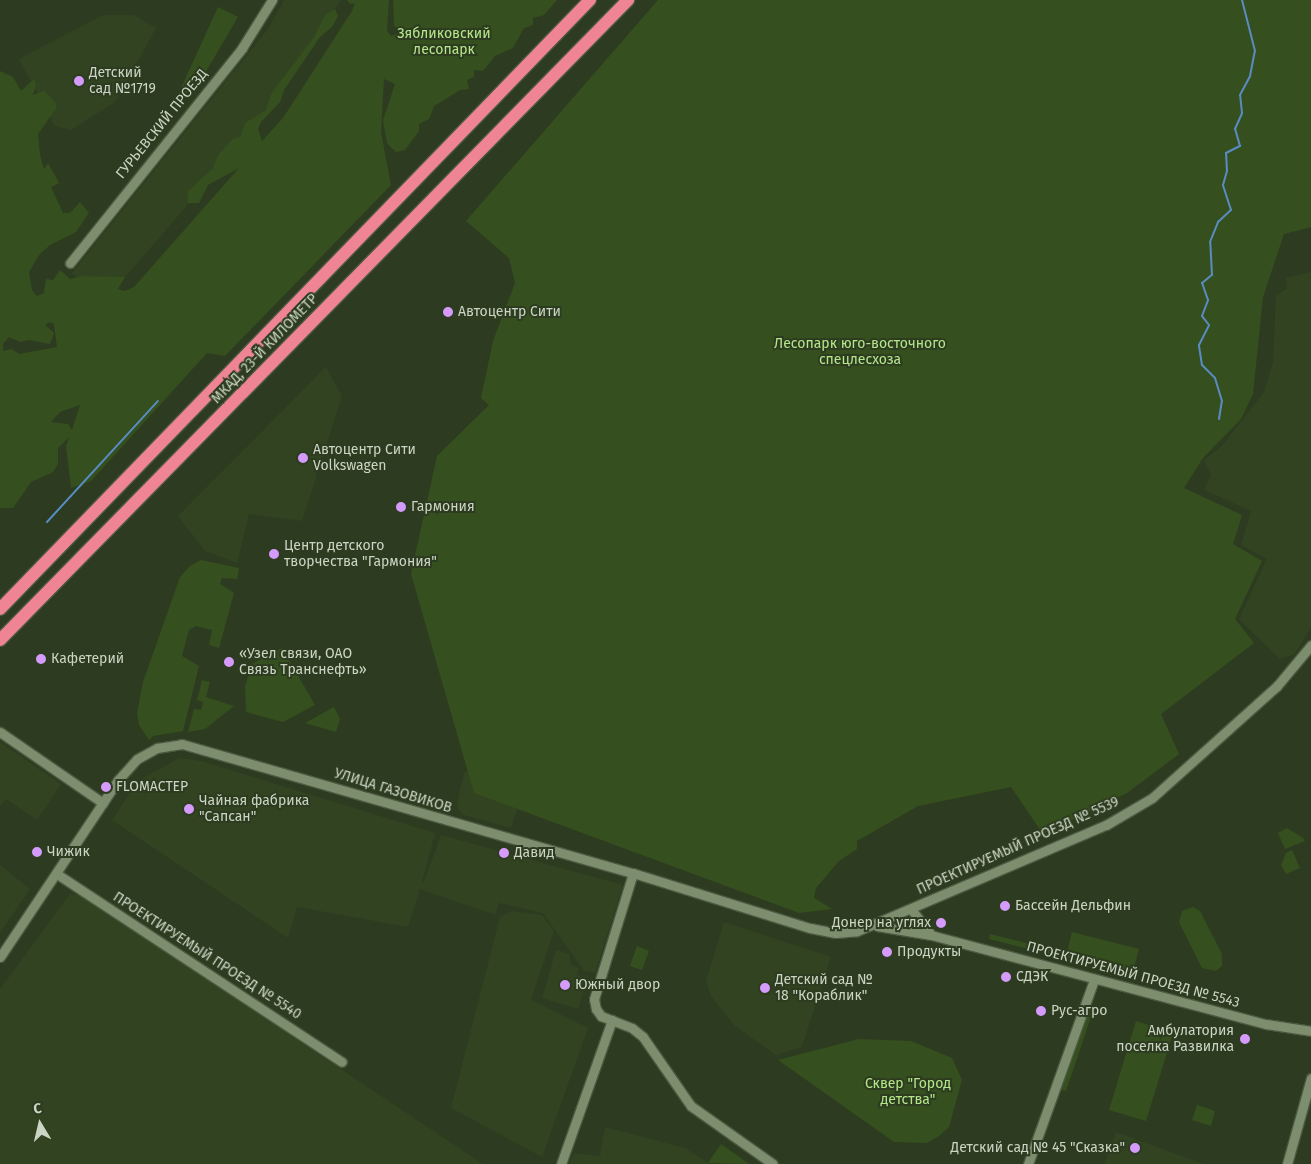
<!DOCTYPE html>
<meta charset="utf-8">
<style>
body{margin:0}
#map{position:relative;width:1311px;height:1164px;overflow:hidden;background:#2d3c20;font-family:"Fira Sans",sans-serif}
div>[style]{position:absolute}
.built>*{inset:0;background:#314320}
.green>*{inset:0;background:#364f1e}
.stream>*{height:2px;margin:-1px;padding:0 1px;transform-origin:1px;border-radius:1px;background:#598cc3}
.roads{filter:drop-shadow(1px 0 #4c5840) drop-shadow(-1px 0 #4c5840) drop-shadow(0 1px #4c5840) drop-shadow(0 -1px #4c5840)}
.minor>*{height:9px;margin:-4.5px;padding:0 4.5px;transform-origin:4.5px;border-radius:4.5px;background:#7d8e6e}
.highway>*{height:12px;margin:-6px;padding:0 6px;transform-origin:6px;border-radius:6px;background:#ef8494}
.dots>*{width:14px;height:14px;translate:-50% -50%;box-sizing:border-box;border:2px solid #2d3c20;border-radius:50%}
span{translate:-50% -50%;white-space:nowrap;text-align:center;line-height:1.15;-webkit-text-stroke:4px #2d3c20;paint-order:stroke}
.park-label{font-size:14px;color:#b5e68a}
.poi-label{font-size:14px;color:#cbd5c4}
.left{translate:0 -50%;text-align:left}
.right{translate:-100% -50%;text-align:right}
.street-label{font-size:14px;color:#cbd5c4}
.north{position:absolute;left:15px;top:1099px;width:50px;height:50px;-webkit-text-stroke:4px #2d3c20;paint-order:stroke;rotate:351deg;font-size:14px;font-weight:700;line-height:20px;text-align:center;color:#cbd5c4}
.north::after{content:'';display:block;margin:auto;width:18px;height:22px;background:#cbd5c4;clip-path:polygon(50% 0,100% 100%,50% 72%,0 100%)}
</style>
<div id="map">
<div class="built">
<i style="clip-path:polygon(284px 0,341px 0,269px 111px,120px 283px,77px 277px,72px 273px,268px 29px)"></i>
<i style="clip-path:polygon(103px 15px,134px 15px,156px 28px,115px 102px,71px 130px,55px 126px,19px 59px)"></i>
<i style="clip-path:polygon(1311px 272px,1311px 627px,1295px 654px,1280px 659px,1239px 619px,1267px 559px,1241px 545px,1251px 511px,1204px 490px,1211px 475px,1204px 460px,1222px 446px,1264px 392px,1273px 362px,1276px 295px,1287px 289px,1286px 278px)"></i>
<i style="clip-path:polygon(326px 367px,342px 396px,302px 521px,249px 514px,237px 563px,205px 551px,178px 516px)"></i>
<i style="clip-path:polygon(0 742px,61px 784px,37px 820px,6px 799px,0 806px)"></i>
<i style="clip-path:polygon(179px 758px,201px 761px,435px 833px,422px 882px,424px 882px,441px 835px,623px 885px,595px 973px,584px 971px,543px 913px,499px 903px,495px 915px,420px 889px,408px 927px,297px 907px,288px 938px,112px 820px,138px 781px)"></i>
<i style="clip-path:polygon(479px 770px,519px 804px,511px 828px,464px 815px,459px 810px,457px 804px,464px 772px)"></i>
<i style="clip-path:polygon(0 865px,30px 889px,0 933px)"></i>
<i style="clip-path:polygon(70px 894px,80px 895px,483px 1164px,0 1164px,0 989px)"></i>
<i style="clip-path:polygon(513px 911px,542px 915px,554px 931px,531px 1000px,588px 1028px,542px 1157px,451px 1108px,500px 917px)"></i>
<i style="clip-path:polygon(724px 922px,831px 957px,802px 1047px,776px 1055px,734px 1025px,711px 996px,706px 981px)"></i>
<i style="clip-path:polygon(556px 950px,569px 954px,571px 965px,579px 968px,577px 975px,587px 978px,578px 1009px,542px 998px)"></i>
<i style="clip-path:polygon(605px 1127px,685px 1148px,710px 1164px,569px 1164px,574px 1153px,600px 1156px)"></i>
<i style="clip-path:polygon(1116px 1132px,1204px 1164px,1104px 1164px)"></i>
</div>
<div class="green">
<i style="clip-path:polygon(evenodd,347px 0,389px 0,387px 31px,391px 36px,402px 32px,394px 26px,393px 0,557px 0,544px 15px,533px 18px,533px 25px,524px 28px,513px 48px,495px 56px,483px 71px,474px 70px,474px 77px,467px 80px,469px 89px,460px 90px,434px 106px,429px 119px,419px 124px,419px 131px,405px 150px,396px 152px,387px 143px,383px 120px,395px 84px,384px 79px,381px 132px,391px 185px,225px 356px,207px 353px,91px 481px,71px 488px,66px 446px,69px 437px,58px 448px,58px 464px,53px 472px,31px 482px,13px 508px,0 508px,0 71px,13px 77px,21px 91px,34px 79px,36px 85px,33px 95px,44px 91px,55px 102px,57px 107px,38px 134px,40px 155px,44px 169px,48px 163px,59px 183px,51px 187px,63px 213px,70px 213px,80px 202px,89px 213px,76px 232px,50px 245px,39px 255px,29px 272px,32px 290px,37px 296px,44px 293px,46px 279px,53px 280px,60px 270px,70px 279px,82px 276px,125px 277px,118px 289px,125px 291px,134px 287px,239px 168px,208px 185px,199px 203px,188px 203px,188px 191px,213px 168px,218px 155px,233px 139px,240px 137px,245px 123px,266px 110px,271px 94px,314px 37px,325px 15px,335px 9px,338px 16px,332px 27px,320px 37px,284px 90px,280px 102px,261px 122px,258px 129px,262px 141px,283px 118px,352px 11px,355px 3px,350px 4px,347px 0,50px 322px,54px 324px,57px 347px,19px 354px,12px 349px,3px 351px,3px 344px,9px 337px,20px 342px,29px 340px,50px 344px,54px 333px,45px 325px,50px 322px,347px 0,80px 405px,72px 430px,68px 424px,51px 422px,60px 412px,80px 405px)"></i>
<i style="clip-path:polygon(658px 0,1311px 0,1311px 227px,1284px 234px,1263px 297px,1253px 394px,1241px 419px,1203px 458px,1184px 488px,1242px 515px,1233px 544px,1262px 561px,1235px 619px,1254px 643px,1161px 714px,1179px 754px,1127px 793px,1043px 834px,1011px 787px,918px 806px,857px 841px,857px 849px,839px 861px,816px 888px,814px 898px,832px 909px,799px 913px,474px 793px,411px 574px,437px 456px,489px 405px,481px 398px,493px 341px,515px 283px,509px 258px,466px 221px)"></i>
<i style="clip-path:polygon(218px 7px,238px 17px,204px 75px,171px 110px)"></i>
<i style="clip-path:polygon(201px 560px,239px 568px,237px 579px,222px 578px,220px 584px,234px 593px,219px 648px,209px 645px,212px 630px,196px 626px,189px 630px,182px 656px,199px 666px,183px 731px,153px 736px,149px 740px,139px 725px,137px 713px,143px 682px,180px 577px,190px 566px)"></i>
<i style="clip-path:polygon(282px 648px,315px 705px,283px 722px,246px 712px,245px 686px,252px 664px)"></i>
<i style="clip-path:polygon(202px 680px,210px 682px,206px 697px,234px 706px,205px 729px,188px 732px,194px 709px,201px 710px,203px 702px,197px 700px)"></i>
<i style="clip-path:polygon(334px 707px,340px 719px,336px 732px,305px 723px)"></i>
<i style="clip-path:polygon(1287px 828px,1303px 838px,1305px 841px,1285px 849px,1278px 833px)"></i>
<i style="clip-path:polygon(1292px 850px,1300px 868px,1286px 874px,1281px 865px,1286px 853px)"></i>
<i style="clip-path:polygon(1193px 907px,1200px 911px,1222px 954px,1222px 966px,1216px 971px,1202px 968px,1179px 922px,1182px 911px)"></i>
<i style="clip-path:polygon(1072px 932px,1139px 949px,1132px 975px,989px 939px,990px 934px,1067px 953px)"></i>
<i style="clip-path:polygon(637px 946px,649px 951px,642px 970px,630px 966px)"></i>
<i style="clip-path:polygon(1087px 1003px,1095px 1005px,1066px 1091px,1057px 1089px)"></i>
<i style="clip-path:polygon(1136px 1021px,1173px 1033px,1146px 1121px,1109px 1110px)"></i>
<i style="clip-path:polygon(859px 1039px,911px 1041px,952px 1058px,962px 1080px,949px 1127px,939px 1136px,927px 1143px,894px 1142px,778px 1060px)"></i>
<i style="clip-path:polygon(1197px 1105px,1215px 1111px,1211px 1126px,1192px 1120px)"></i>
<i style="clip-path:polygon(721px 1144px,749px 1164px,708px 1163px)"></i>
</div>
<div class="stream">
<i style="left:1219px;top:419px;width:18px;rotate:-81deg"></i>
<i style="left:1222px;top:401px;width:24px;rotate:-107deg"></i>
<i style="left:1215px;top:378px;width:18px;rotate:-135deg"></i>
<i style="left:1202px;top:365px;width:20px;rotate:-99deg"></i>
<i style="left:1199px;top:345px;width:22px;rotate:-63deg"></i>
<i style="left:1209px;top:325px;width:11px;rotate:-128deg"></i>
<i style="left:1202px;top:316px;width:17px;rotate:-69deg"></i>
<i style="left:1208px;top:300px;width:18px;rotate:-109deg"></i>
<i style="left:1202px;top:283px;width:13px;rotate:-39deg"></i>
<i style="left:1212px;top:275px;width:33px;rotate:-93deg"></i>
<i style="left:1210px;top:242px;width:22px;rotate:-68deg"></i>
<i style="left:1218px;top:222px;width:18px;rotate:-43deg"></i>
<i style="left:1231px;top:210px;width:26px;rotate:-108deg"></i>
<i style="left:1223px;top:185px;width:15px;rotate:-74deg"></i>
<i style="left:1227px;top:171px;width:18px;rotate:-93deg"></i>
<i style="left:1226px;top:153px;width:16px;rotate:-27deg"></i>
<i style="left:1240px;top:146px;width:18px;rotate:-106deg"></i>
<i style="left:1235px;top:129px;width:17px;rotate:-66deg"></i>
<i style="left:1242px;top:113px;width:18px;rotate:-96deg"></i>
<i style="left:1240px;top:95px;width:21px;rotate:-62deg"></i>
<i style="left:1250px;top:76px;width:25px;rotate:-79deg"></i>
<i style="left:1255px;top:51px;width:53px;rotate:-104.3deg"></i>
<i style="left:47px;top:522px;width:164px;rotate:-47.5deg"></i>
</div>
<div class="roads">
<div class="minor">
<i style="left:70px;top:263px;width:275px;rotate:-51.3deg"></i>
<i style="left:242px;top:48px;width:57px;rotate:-58deg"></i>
<i style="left:0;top:732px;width:125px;rotate:34.6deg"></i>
<i style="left:633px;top:873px;width:132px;rotate:107.2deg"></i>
<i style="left:594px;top:999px;width:10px;rotate:79deg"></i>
<i style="left:596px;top:1009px;width:9px;rotate:54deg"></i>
<i style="left:601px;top:1016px;width:33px;rotate:21deg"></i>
<i style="left:632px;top:1028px;width:14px;rotate:39deg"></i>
<i style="left:643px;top:1037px;width:84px;rotate:55.2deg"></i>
<i style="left:691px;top:1106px;width:100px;rotate:35.3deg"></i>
<i style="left:57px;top:874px;width:341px;rotate:33.4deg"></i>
<i style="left:911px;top:909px;width:33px;rotate:52deg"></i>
<i style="left:877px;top:926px;width:55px;rotate:9.5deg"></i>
<i style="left:931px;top:935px;width:347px;rotate:14.9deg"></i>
<i style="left:1266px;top:1024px;width:46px;rotate:8.8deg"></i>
<i style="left:0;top:957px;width:213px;rotate:-56.3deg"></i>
<i style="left:118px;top:780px;width:28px;rotate:-48deg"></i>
<i style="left:137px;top:759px;width:23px;rotate:-29deg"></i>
<i style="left:157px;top:748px;width:25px;rotate:-9deg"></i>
<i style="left:182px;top:744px;width:469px;rotate:16deg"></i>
<i style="left:633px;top:873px;width:185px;rotate:17.3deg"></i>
<i style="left:810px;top:928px;width:26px;rotate:11deg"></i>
<i style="left:836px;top:933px;width:21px;rotate:-5deg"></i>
<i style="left:857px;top:931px;width:271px;rotate:-23.1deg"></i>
<i style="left:1106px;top:825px;width:53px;rotate:-30.4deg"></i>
<i style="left:1152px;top:798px;width:168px;rotate:-41.9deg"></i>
<i style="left:1277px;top:686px;width:53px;rotate:-50.3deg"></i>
<i style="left:561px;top:1164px;width:153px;rotate:-70.5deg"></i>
<i style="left:1028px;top:1164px;width:195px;rotate:-70.3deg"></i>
<i style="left:1287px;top:1164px;width:89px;rotate:-74.4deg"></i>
</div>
<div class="highway">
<i style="left:0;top:609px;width:848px;rotate:-45.91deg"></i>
<i style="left:0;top:640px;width:897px;rotate:-45.54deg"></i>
</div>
</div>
<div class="dots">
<i style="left:79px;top:81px;background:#d59bfa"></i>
<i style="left:448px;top:312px;background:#d59bfa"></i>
<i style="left:303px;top:458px;background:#d59bfa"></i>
<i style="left:401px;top:507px;background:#d59bfa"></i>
<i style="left:274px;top:554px;background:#d59bfa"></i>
<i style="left:41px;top:659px;background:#d59bfa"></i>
<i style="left:229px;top:662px;background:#d59bfa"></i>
<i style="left:106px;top:787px;background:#d59bfa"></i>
<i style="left:189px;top:809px;background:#d59bfa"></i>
<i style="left:37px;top:852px;background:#d59bfa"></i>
<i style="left:504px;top:853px;background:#d59bfa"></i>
<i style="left:1005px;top:906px;background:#d59bfa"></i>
<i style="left:941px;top:923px;background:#d59bfa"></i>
<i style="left:887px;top:952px;background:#d59bfa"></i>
<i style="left:1006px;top:977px;background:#d59bfa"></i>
<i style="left:565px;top:985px;background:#d59bfa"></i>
<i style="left:765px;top:988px;background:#d59bfa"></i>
<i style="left:1041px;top:1011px;background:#d59bfa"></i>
<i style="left:1245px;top:1039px;background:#d59bfa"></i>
<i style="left:1135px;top:1148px;background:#d59bfa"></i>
</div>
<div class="park-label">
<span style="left:444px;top:42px">Зябликовский<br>лесопарк</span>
<span style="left:860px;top:352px">Лесопарк юго-восточного<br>спецлесхоза</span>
<span style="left:908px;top:1092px">Сквер "Город<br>детства"</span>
</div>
<div class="poi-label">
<span class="left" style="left:89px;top:81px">Детский<br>сад №1719</span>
<span class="left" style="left:458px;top:312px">Автоцентр Сити</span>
<span class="left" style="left:313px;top:458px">Автоцентр Сити<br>Volkswagen</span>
<span class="left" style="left:411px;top:507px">Гармония</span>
<span class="left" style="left:284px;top:554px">Центр детского<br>творчества "Гармония"</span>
<span class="left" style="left:239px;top:662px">«Узел связи, ОАО<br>Связь Транснефть»</span>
<span class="left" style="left:51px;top:659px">Кафетерий</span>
<span class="left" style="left:116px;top:787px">FLOМАСТЕР</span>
<span class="left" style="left:199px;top:809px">Чайная фабрика<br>"Сапсан"</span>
<span class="left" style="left:47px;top:852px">Чижик</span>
<span class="left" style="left:514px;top:853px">Давид</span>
<span class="left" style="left:1015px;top:906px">Бассейн Дельфин</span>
<span class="right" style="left:931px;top:923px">Донер на углях</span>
<span class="left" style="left:897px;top:952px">Продукты</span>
<span class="left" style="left:1016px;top:977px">СДЭК</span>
<span class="left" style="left:775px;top:988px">Детский сад №<br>18 "Кораблик"</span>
<span class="left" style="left:575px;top:985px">Южный двор</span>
<span class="left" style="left:1051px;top:1011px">Рус-агро</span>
<span class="right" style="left:1234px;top:1039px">Амбулатория<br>поселка Развилка</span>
<span class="right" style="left:1125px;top:1148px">Детский сад № 45 "Сказка"</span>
</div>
<div class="street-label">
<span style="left:162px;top:124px;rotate:-51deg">ГУРЬЕВСКИЙ ПРОЕЗД</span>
<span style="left:265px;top:349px;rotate:-46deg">МКАД, 23-Й КИЛОМЕТР</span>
<span style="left:393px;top:791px;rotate:17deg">УЛИЦА ГАЗОВИКОВ</span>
<span style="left:1018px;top:846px;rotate:-24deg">ПРОЕКТИРУЕМЫЙ ПРОЕЗД № 5539</span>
<span style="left:207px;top:956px;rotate:33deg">ПРОЕКТИРУЕМЫЙ ПРОЕЗД № 5540</span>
<span style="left:1133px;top:975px;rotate:15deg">ПРОЕКТИРУЕМЫЙ ПРОЕЗД № 5543</span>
</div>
<div class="north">С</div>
</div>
